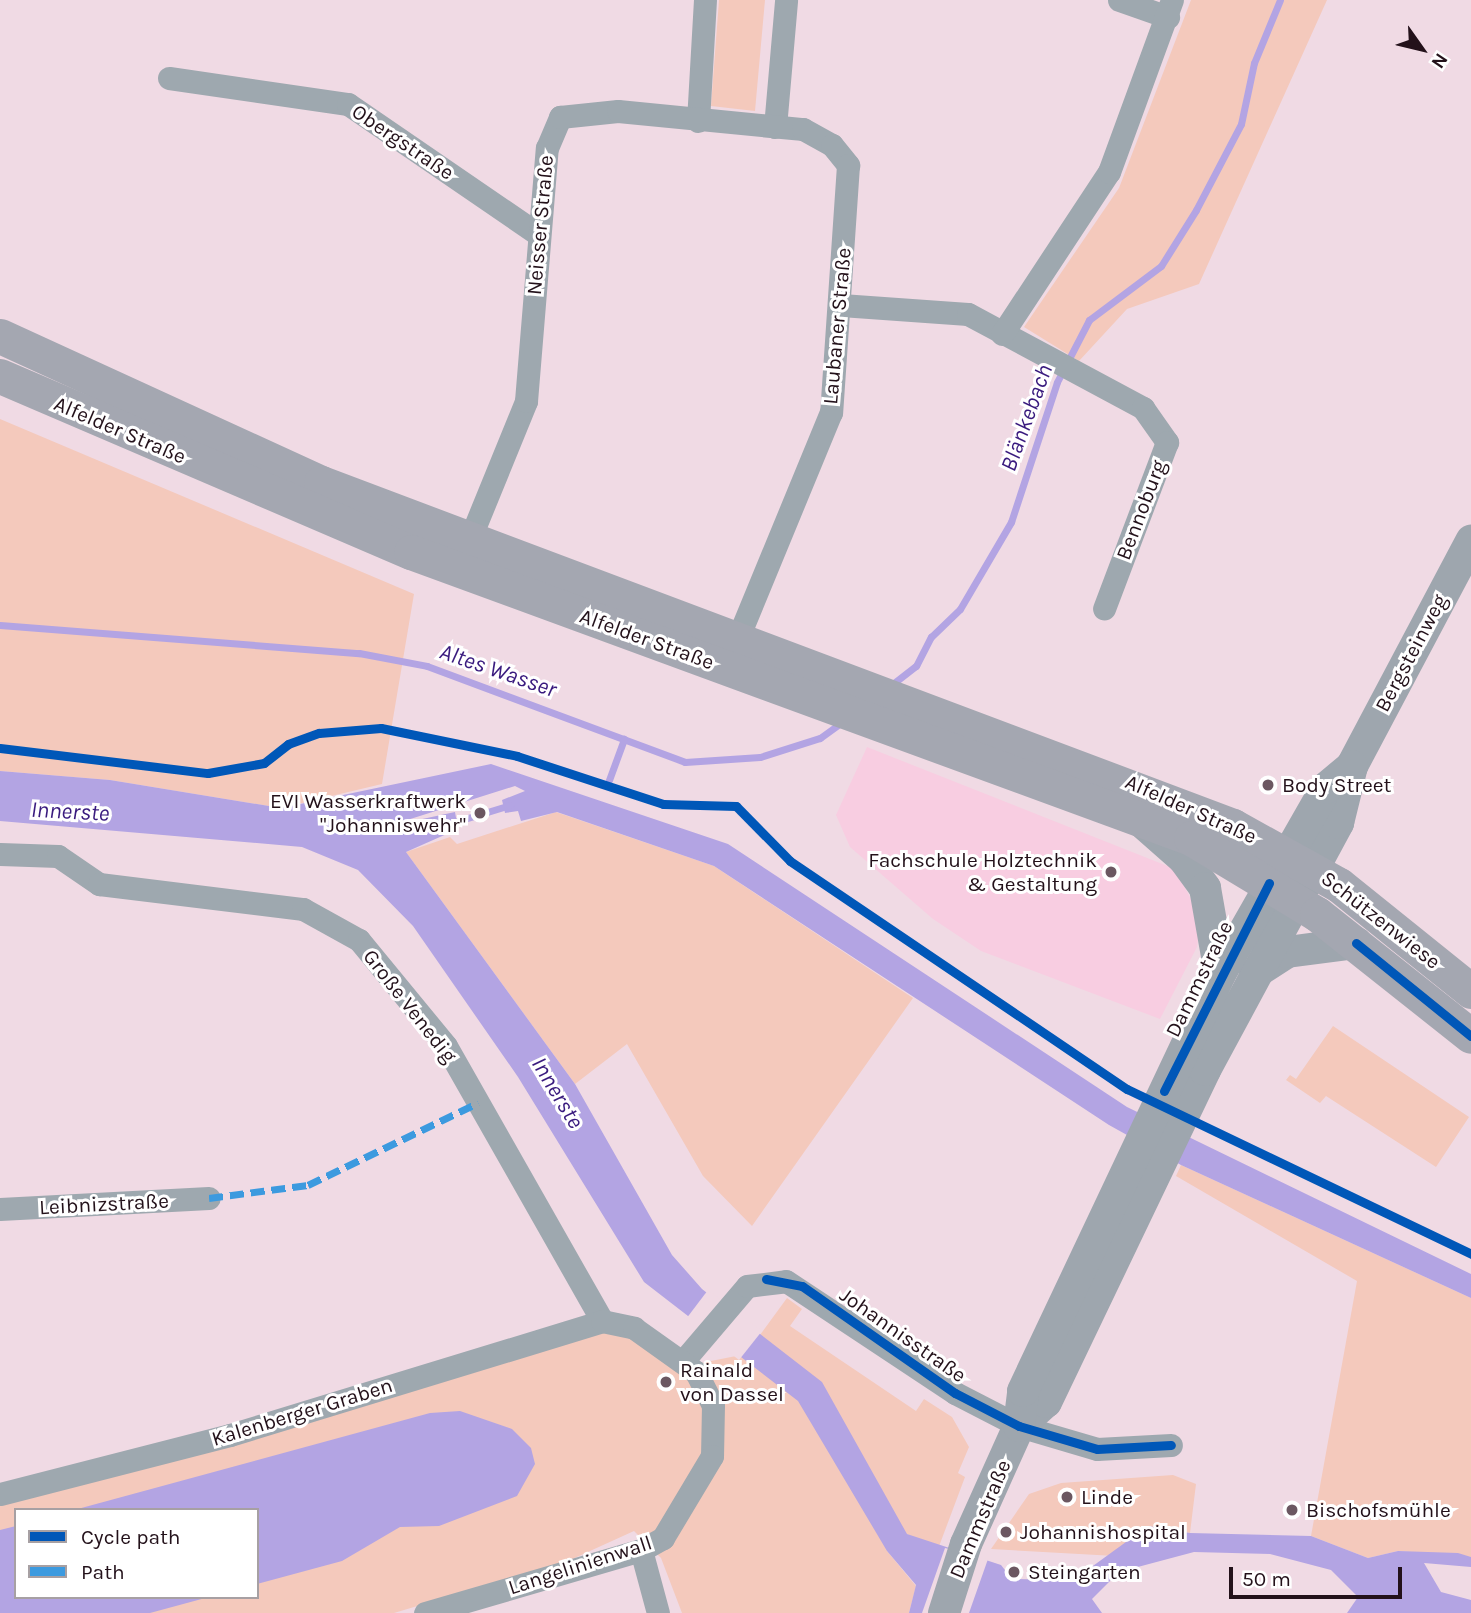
<!DOCTYPE html>
<meta charset="utf-8">
<style>
body{margin:0}
#map{position:relative;width:1471px;height:1613px;overflow:hidden;background:#f0dae4;font-family:Karla,sans-serif}
div>[style]{position:absolute}
.built>*{inset:0;background:#f8cde1}
.green>*{inset:0;background:#f4c9bc}
.water>*{inset:0;background:#b3a4e3}
.pier>*{inset:0;background:#f0dae4}
.stream>*{height:7px;margin:-3.5px;padding:0 3.5px;transform-origin:3.5px;border-radius:3.5px;background:#b3a4e3}
.street>*{height:23px;margin:-11.5px;padding:0 11.5px;transform-origin:11.5px;border-radius:11.5px;background:#9ea8af}
.secondary>*{height:32px;margin:-16px;padding:0 16px;transform-origin:16px;border-radius:16px;background:#9ea6ae}
.primary>*{height:35px;margin:-17.5px;padding:0 17.5px;transform-origin:17.5px;border-radius:17.5px;background:#a4a7b1}
.quiet>*{height:7px;margin-top:-3.5px;transform-origin:0;background:repeating-linear-gradient(90deg,#3c9adf 0 14px,transparent 0 21px)}
.cycleway>*{height:9px;margin:-4.5px;padding:0 4.5px;transform-origin:4.5px;border-radius:4.5px;background:#0057b8}
.dots>*{width:19px;height:19px;translate:-50% -50%;box-sizing:border-box;border:4px solid #fff;border-radius:50%}
span{translate:-50% -50%;white-space:nowrap;text-align:center;line-height:1.15;-webkit-text-stroke:6px #fff;paint-order:stroke}
.street-label{font-size:21px;color:#23111a}
.poi-label{font-size:21px;color:#23111a}
.left{translate:0 -50%;text-align:left}
.right{translate:-100% -50%;text-align:right}
.water-label{font-size:23px;color:#391a7e;font-style:italic}
.legend{position:absolute;left:14px;top:1508px;width:245px;height:91px;box-sizing:border-box;background:#fff;border:2px solid #a7a0a3;margin:0;padding:9px 12px;list-style:none;font-size:21px;color:#23111a}
.legend li{display:flex;align-items:center;gap:14px;height:35px}
.legend b{width:35px;border:2px solid #a7a0a3}
.north{position:absolute;left:1387px;top:14px;width:70px;height:70px;-webkit-text-stroke:5px #fff;paint-order:stroke;rotate:124deg;font-size:19px;font-weight:700;line-height:28px;text-align:center;color:#23111a}
.north::after{content:'';display:block;margin:auto;width:24px;height:32px;background:#23111a;clip-path:polygon(50% 0,100% 100%,50% 72%,0 100%)}
.scale{position:absolute;left:1229px;top:1567px;width:173px;height:32px;box-sizing:border-box;border:4px solid #23111a;border-top:0;padding-left:9px;font-size:21px;line-height:24px;white-space:nowrap;color:#23111a;-webkit-text-stroke:5px #fff;paint-order:stroke}
</style>
<div id="map">
<div class="built">
<i style="clip-path:polygon(867px 747px,1175px 869px,1201px 918px,1197px 947px,1160px 1019px,981px 951px,933px 919px,850px 847px,836px 815px)"></i>
</div>
<div class="green">
<i style="clip-path:polygon(719px 0,765px 0,755px 111px,711px 106px)"></i>
<i style="clip-path:polygon(1191px 0,1327px 0,1199px 284px,1127px 309px,1079px 361px,1024px 327px,1119px 188px)"></i>
<i style="clip-path:polygon(0 419px,414px 594px,382px 784px,281px 808px,110px 780px,0 771px)"></i>
<i style="clip-path:polygon(556px 812px,714px 866px,913px 998px,752px 1226px,703px 1176px,627px 1044px,575px 1084px,406px 852px,450px 837px,457px 844px)"></i>
<i style="clip-path:polygon(1333px 1026px,1469px 1117px,1436px 1167px,1326px 1096px,1320px 1103px,1286px 1080px,1290px 1075px,1296px 1079px)"></i>
<i style="clip-path:polygon(1181px 1165px,1471px 1298px,1471px 1557px,1398px 1551px,1368px 1558px,1311px 1536px,1357px 1281px,1176px 1176px)"></i>
<i style="clip-path:polygon(evenodd,787px 1298px,802px 1309px,790px 1326px,916px 1411px,924px 1399px,952px 1417px,969px 1447px,958px 1473px,965px 1477px,938px 1549px,907px 1534px,887px 1551px,916px 1586px,909px 1613px,682px 1613px,661px 1558px,634px 1531px,568px 1561px,394px 1613px,0 1613px,0 1499px,602px 1323px,681px 1367px,746px 1354px,787px 1298px,16px 1510px,257px 1510px,257px 1597px,16px 1597px,16px 1510px)"></i>
<i style="clip-path:polygon(1173px 1475px,1196px 1484px,1190px 1533px,1158px 1526px,1137px 1532px,1115px 1556px,991px 1549px,1029px 1494px,1061px 1483px)"></i>
</div>
<div class="water">
<i style="clip-path:polygon(491px 764px,728px 844px,1127px 1107px,1471px 1274px,1471px 1298px,1181px 1165px,1109px 1125px,714px 866px,557px 812px,521px 821px,518px 811px,505px 813px,502px 800px,525px 791px,515px 786px,385px 827px,455px 812px,458px 829px,406px 852px,575px 1084px,672px 1255px,702px 1289px,822px 1382px,907px 1534px,1001px 1565px,1012px 1579px,1060px 1580px,1086px 1571px,1148px 1526px,1190px 1533px,1311px 1536px,1368px 1558px,1398px 1551px,1458px 1553px,1471px 1557px,1471px 1567px,1424px 1563px,1441px 1592px,1471px 1600px,1471px 1613px,1347px 1613px,1358px 1597px,1331px 1570px,1270px 1554px,1194px 1552px,1119px 1572px,1092px 1599px,1102px 1613px,909px 1613px,916px 1585px,887px 1551px,798px 1401px,644px 1282px,518px 1077px,413px 926px,358px 870px,302px 847px,0 821px,0 771px,110px 780px,281px 808px)"></i>
<i style="clip-path:polygon(460px 1411px,512px 1429px,531px 1448px,535px 1464px,517px 1496px,439px 1526px,400px 1527px,342px 1561px,257px 1584px,257px 1510px,74px 1510px,430px 1413px)"></i>
<i style="clip-path:polygon(16px 1526px,16px 1597px,209px 1597px,150px 1613px,0 1613px,0 1530px)"></i>
</div>
<div class="pier">
<i style="clip-path:polygon(708px 1290px,762px 1331px,739px 1360px,686px 1319px)"></i>
<i style="clip-path:polygon(945px 1548px,988px 1559px,969px 1613px,922px 1613px)"></i>
</div>
<div class="stream">
<i style="left:0;top:625px;width:360px;rotate:4.5deg"></i>
<i style="left:359px;top:653px;width:69px;rotate:10.8deg"></i>
<i style="left:427px;top:666px;width:275px;rotate:20.4deg"></i>
<i style="left:685px;top:762px;width:75px;rotate:-3.8deg"></i>
<i style="left:760px;top:757px;width:63px;rotate:-17.6deg"></i>
<i style="left:820px;top:738px;width:26px;rotate:-36deg"></i>
<i style="left:890px;top:686px;width:33px;rotate:-38deg"></i>
<i style="left:916px;top:666px;width:33px;rotate:-63deg"></i>
<i style="left:931px;top:637px;width:40px;rotate:-44deg"></i>
<i style="left:960px;top:609px;width:101px;rotate:-59.6deg"></i>
<i style="left:1011px;top:522px;width:147px;rotate:-71.8deg"></i>
<i style="left:1057px;top:382px;width:70px;rotate:-62.7deg"></i>
<i style="left:1089px;top:320px;width:90px;rotate:-36.9deg"></i>
<i style="left:1161px;top:266px;width:66px;rotate:-58deg"></i>
<i style="left:1196px;top:210px;width:97px;rotate:-62.4deg"></i>
<i style="left:1241px;top:124px;width:62px;rotate:-78deg"></i>
<i style="left:1254px;top:63px;width:68px;rotate:-67.6deg"></i>
<i style="left:609px;top:780px;width:44px;rotate:-69.9deg"></i>
<i style="left:448px;top:824px;width:65px;rotate:-17deg"></i>
</div>
<div class="street">
<i style="left:1119px;top:0;width:52px;rotate:19.1deg"></i>
<i style="left:169px;top:78px;width:181px;rotate:8.3deg"></i>
<i style="left:348px;top:104px;width:230px;rotate:34.4deg"></i>
<i style="left:698px;top:121px;width:121px;rotate:-86.7deg"></i>
<i style="left:775px;top:127px;width:127px;rotate:-85deg"></i>
<i style="left:841px;top:305px;width:127px;rotate:4.1deg"></i>
<i style="left:968px;top:314px;width:199px;rotate:28.2deg"></i>
<i style="left:1143px;top:408px;width:42px;rotate:54.8deg"></i>
<i style="left:1167px;top:442px;width:178px;rotate:110.7deg"></i>
<i style="left:1002px;top:334px;width:194px;rotate:-56.6deg"></i>
<i style="left:1109px;top:172px;width:183px;rotate:-69.9deg"></i>
<i style="left:469px;top:541px;width:151px;rotate:-67.8deg"></i>
<i style="left:526px;top:401px;width:254px;rotate:-85.3deg"></i>
<i style="left:547px;top:148px;width:34px;rotate:-67deg"></i>
<i style="left:560px;top:117px;width:58px;rotate:-5.9deg"></i>
<i style="left:618px;top:111px;width:186px;rotate:5.6deg"></i>
<i style="left:803px;top:129px;width:33px;rotate:29deg"></i>
<i style="left:832px;top:145px;width:26px;rotate:51deg"></i>
<i style="left:848px;top:165px;width:248px;rotate:93.9deg"></i>
<i style="left:831px;top:412px;width:247px;rotate:112.4deg"></i>
<i style="left:0;top:854px;width:58px;rotate:2deg"></i>
<i style="left:58px;top:856px;width:50px;rotate:34.3deg"></i>
<i style="left:99px;top:884px;width:206px;rotate:7deg"></i>
<i style="left:303px;top:909px;width:64px;rotate:29deg"></i>
<i style="left:359px;top:940px;width:137px;rotate:50.6deg"></i>
<i style="left:446px;top:1046px;width:316px;rotate:60.4deg"></i>
<i style="left:0;top:1209px;width:209px;rotate:-3deg"></i>
<i style="left:684px;top:1360px;width:97px;rotate:-49.6deg"></i>
<i style="left:747px;top:1286px;width:39px;rotate:-7deg"></i>
<i style="left:786px;top:1281px;width:203px;rotate:33.5deg"></i>
<i style="left:955px;top:1393px;width:72px;rotate:27.3deg"></i>
<i style="left:1019px;top:1426px;width:81px;rotate:16.4deg"></i>
<i style="left:1097px;top:1449px;width:74px;rotate:-3.1deg"></i>
<i style="left:0;top:1494px;width:237px;rotate:-14.4deg"></i>
<i style="left:230px;top:1435px;width:389px;rotate:-17deg"></i>
<i style="left:602px;top:1321px;width:33px;rotate:12deg"></i>
<i style="left:634px;top:1328px;width:76px;rotate:35.4deg"></i>
<i style="left:696px;top:1372px;width:37px;rotate:63deg"></i>
<i style="left:713px;top:1405px;width:51px;rotate:91.1deg"></i>
<i style="left:712px;top:1456px;width:96px;rotate:120.9deg"></i>
<i style="left:663px;top:1538px;width:25px;rotate:151deg"></i>
<i style="left:641px;top:1550px;width:225px;rotate:163.7deg"></i>
<i style="left:641px;top:1550px;width:65px;rotate:74.9deg"></i>
</div>
<div class="secondary">
<i style="left:1142px;top:822px;width:56px;rotate:41.4deg"></i>
<i style="left:1184px;top:859px;width:36px;rotate:54deg"></i>
<i style="left:1205px;top:888px;width:86px;rotate:80deg"></i>
<i style="left:1255px;top:973px;width:38px;rotate:-33deg"></i>
<i style="left:1287px;top:952px;width:70px;rotate:-7.4deg"></i>
<i style="left:1019px;top:1426px;width:36px;rotate:-42deg"></i>
<i style="left:1046px;top:1402px;width:368px;rotate:-64.4deg"></i>
<i style="left:1205px;top:1070px;width:281px;rotate:-61.7deg"></i>
<i style="left:1338px;top:823px;width:59px;rotate:-76.2deg"></i>
<i style="left:1352px;top:766px;width:255px;rotate:-62.1deg"></i>
<i style="left:944px;top:1613px;width:72px;rotate:-72.3deg"></i>
<i style="left:966px;top:1544px;width:129px;rotate:-65.8deg"></i>
<i style="left:1019px;top:1426px;width:35px;rotate:-83deg"></i>
<i style="left:1023px;top:1391px;width:461px;rotate:-64.7deg"></i>
<i style="left:1220px;top:974px;width:214px;rotate:-60.3deg"></i>
<i style="left:1326px;top:788px;width:34px;rotate:-40deg"></i>
</div>
<div class="primary">
<i style="left:0;top:336px;width:353px;rotate:24.6deg"></i>
<i style="left:321px;top:483px;width:974px;rotate:20.61deg"></i>
<i style="left:1233px;top:826px;width:121px;rotate:29.1deg"></i>
<i style="left:1339px;top:885px;width:169px;rotate:38.8deg"></i>
<i style="left:0;top:376px;width:447px;rotate:23.2deg"></i>
<i style="left:411px;top:552px;width:831px;rotate:20.14deg"></i>
<i style="left:1191px;top:838px;width:147px;rotate:31.1deg"></i>
<i style="left:1317px;top:914px;width:196px;rotate:38.4deg"></i>
</div>
<div class="quiet">
<i style="left:209px;top:1198px;width:100px;rotate:-7.5deg"></i>
<i style="left:308px;top:1185px;width:189px;rotate:-25.8deg"></i>
</div>
<div class="cycleway">
<i style="left:0;top:748px;width:209px;rotate:6.9deg"></i>
<i style="left:208px;top:773px;width:57px;rotate:-10.1deg"></i>
<i style="left:264px;top:763px;width:31px;rotate:-38deg"></i>
<i style="left:288px;top:744px;width:33px;rotate:-20deg"></i>
<i style="left:319px;top:733px;width:62px;rotate:-4.6deg"></i>
<i style="left:381px;top:728px;width:139px;rotate:11.6deg"></i>
<i style="left:517px;top:756px;width:154px;rotate:18.2deg"></i>
<i style="left:663px;top:804px;width:73px;rotate:1.6deg"></i>
<i style="left:736px;top:806px;width:77px;rotate:45.5deg"></i>
<i style="left:790px;top:861px;width:407px;rotate:34.1deg"></i>
<i style="left:1127px;top:1089px;width:382px;rotate:25.6deg"></i>
<i style="left:1356px;top:943px;width:148px;rotate:39deg"></i>
<i style="left:1164px;top:1091px;width:233px;rotate:-63.2deg"></i>
<i style="left:766px;top:1279px;width:37px;rotate:11deg"></i>
<i style="left:802px;top:1286px;width:187px;rotate:35deg"></i>
<i style="left:955px;top:1393px;width:72px;rotate:27.3deg"></i>
<i style="left:1019px;top:1426px;width:81px;rotate:16.4deg"></i>
<i style="left:1097px;top:1449px;width:74px;rotate:-3.1deg"></i>
</div>
<div class="dots">
<i style="left:1268px;top:785px;background:#6b5761"></i>
<i style="left:480px;top:813px;background:#6b5761"></i>
<i style="left:1111px;top:872px;background:#6b5761"></i>
<i style="left:666px;top:1382px;background:#6b5761"></i>
<i style="left:1067px;top:1497px;background:#6b5761"></i>
<i style="left:1292px;top:1510px;background:#6b5761"></i>
<i style="left:1006px;top:1532px;background:#6b5761"></i>
<i style="left:1014px;top:1572px;background:#6b5761"></i>
</div>
<div class="street-label">
<span style="left:403px;top:142px;rotate:34deg">Obergstraße</span>
<span style="left:540px;top:225px;rotate:-85deg">Neisser Straße</span>
<span style="left:837px;top:326px;rotate:-85deg">Laubaner Straße</span>
<span style="left:120px;top:430px;rotate:23deg">Alfelder Straße</span>
<span style="left:1141px;top:510px;rotate:-69deg">Bennoburg</span>
<span style="left:647px;top:639px;rotate:20deg">Alfelder Straße</span>
<span style="left:1411px;top:653px;rotate:-62deg">Bergsteinweg</span>
<span style="left:1191px;top:809px;rotate:24deg">Alfelder Straße</span>
<span style="left:1381px;top:920px;rotate:38deg">Schützenwiese</span>
<span style="left:1199px;top:979px;rotate:-64deg">Dammstraße</span>
<span style="left:410px;top:1006px;rotate:52deg">Große Venedig</span>
<span style="left:104px;top:1204px;rotate:-3deg">Leibnizstraße</span>
<span style="left:903px;top:1335px;rotate:35deg">Johannisstraße</span>
<span style="left:302px;top:1412px;rotate:-17deg">Kalenberger Graben</span>
<span style="left:980px;top:1519px;rotate:-67deg">Dammstraße</span>
<span style="left:580px;top:1565px;rotate:-18deg">Langelinienwall</span>
</div>
<div class="poi-label">
<span class="left" style="left:1282px;top:785px">Body Street</span>
<span class="right" style="left:466px;top:813px">EVI Wasserkraftwerk<br>"Johanniswehr"</span>
<span class="right" style="left:1097px;top:872px">Fachschule Holztechnik<br>&amp; Gestaltung</span>
<span class="left" style="left:680px;top:1382px">Rainald<br>von Dassel</span>
<span class="left" style="left:1081px;top:1497px">Linde</span>
<span class="left" style="left:1306px;top:1510px">Bischofsmühle</span>
<span class="left" style="left:1020px;top:1532px">Johannishospital</span>
<span class="left" style="left:1028px;top:1572px">Steingarten</span>
</div>
<div class="water-label">
<span style="left:1027px;top:418px;rotate:-70deg">Blänkebach</span>
<span style="left:498px;top:671px;rotate:19deg">Altes Wasser</span>
<span style="left:70px;top:812px;rotate:3deg">Innerste</span>
<span style="left:557px;top:1093px;rotate:59deg">Innerste</span>
</div>
<ul class="legend">
<li><b style="height:9px;background:#0057b8"></b>Cycle path</li>
<li><b style="height:9px;background:#3c9adf"></b>Path</li>
</ul>
<div class="north">N</div>
<div class="scale">50 m</div>
</div>
